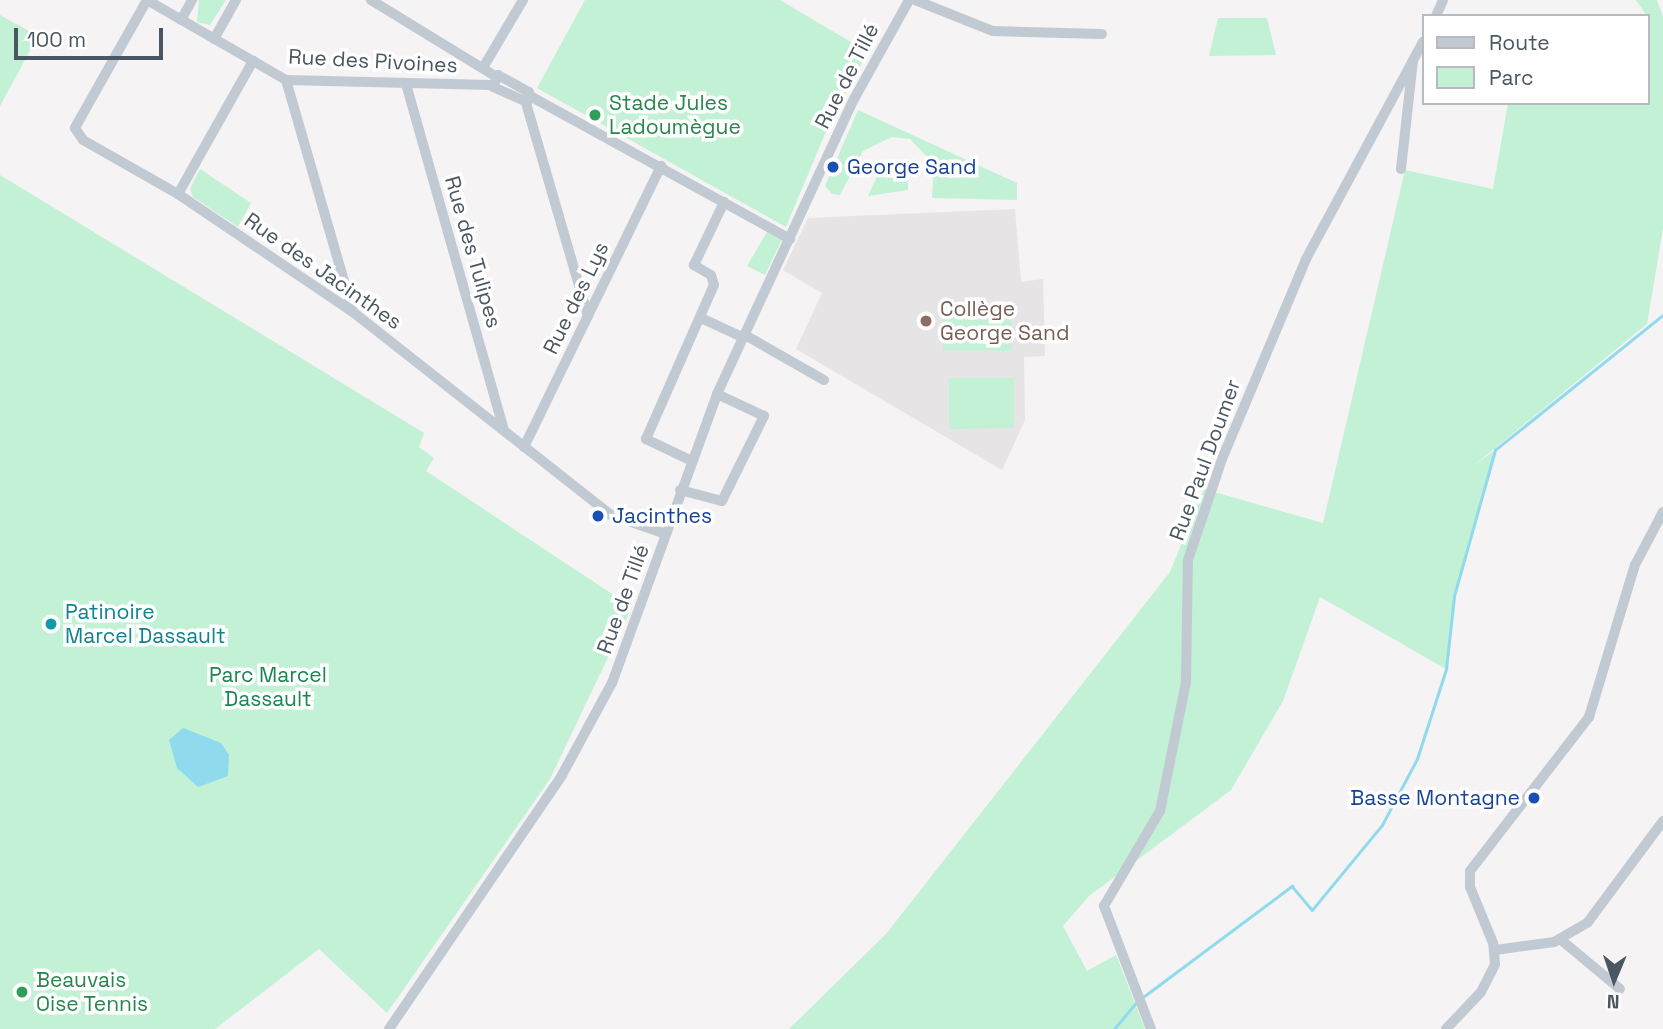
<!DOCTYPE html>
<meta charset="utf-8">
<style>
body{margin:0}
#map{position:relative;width:1663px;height:1029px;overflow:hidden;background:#f5f3f3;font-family:"Space Grotesk",sans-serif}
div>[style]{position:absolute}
.education>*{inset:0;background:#e6e4e5}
.green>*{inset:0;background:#c3f1d5}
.water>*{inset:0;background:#90daee}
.stream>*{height:2.5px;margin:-1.25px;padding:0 1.25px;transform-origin:1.25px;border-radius:1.25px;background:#90daee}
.street>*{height:10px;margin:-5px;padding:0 5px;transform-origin:5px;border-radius:5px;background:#c1cad2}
.dots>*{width:19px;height:19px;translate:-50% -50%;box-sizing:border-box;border:4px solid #fff;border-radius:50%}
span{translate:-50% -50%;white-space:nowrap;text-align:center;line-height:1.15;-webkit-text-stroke:7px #fff;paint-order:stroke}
.street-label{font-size:21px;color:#4a5661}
.leisure-label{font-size:21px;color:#27864d}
.left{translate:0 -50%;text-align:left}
.transit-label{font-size:21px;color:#164399}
.right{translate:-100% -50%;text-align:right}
.education-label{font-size:21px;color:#785e54}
.culture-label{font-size:21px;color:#0d838f}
.park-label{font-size:21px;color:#17864f}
.legend{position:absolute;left:1422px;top:14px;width:228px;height:91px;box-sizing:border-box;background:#fff;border:2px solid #b7bbc0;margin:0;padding:9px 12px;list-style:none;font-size:21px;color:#4a5661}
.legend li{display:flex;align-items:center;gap:14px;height:35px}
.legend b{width:35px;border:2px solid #b7bbc0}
.north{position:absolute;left:1579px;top:945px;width:70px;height:70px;-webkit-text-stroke:5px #fff;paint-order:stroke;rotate:182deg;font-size:19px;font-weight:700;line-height:28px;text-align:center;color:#4a5661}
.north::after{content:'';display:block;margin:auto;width:24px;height:32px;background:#4a5661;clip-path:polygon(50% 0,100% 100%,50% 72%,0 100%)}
.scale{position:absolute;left:14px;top:28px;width:149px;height:32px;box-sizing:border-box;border:4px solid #4a5661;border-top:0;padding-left:9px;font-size:21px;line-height:24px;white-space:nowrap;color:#4a5661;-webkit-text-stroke:5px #fff;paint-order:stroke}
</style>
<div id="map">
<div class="education">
<i style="clip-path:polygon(1015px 209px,1021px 282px,1043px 279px,1045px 356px,1024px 357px,1025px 420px,1002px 470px,796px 349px,822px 293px,783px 270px,808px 218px)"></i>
</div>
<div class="green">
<i style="clip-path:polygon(199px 0,226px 0,210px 25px,197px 22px)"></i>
<i style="clip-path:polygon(585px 0,780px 0,868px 52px,829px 124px,786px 227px,537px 88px)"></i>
<i style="clip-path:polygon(1636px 0,1657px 0,1663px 17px,1663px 229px,1647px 324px,1472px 467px,1495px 450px,1454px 596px,1446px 669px,1320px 597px,1283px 701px,1231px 790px,1089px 896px,1063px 926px,1087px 971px,1116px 955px,1145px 1029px,789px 1029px,886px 934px,1170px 572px,1204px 489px,1323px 523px,1405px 170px,1493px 189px,1508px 103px,1647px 103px,1647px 16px)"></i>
<i style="clip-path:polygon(0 15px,38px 36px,0 106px)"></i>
<i style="clip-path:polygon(1218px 18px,1267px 18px,1276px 55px,1209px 56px)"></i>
<i style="clip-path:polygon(858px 110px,1017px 183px,1017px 200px,932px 198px,934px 164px,910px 139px,892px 137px,863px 151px,840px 195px,832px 194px,825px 186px)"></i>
<i style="clip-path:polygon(892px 163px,908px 166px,908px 190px,868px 196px,881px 168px)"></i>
<i style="clip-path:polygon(200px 169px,251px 203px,238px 227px,193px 197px,190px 189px)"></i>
<i style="clip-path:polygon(0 175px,424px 433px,419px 447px,434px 458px,426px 471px,632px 607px,550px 779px,387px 1013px,319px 949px,215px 1029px,0 1029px)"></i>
<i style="clip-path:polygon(767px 232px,782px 239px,765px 275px,747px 266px)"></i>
<i style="clip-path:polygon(943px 304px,1011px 304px,1011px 351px,943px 350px)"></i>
<i style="clip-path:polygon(949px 378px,1014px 378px,1014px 428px,949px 429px)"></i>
</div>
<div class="water">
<i style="clip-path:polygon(183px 728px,221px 743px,229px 755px,228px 776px,198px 787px,177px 768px,169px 740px)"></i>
</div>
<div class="stream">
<i style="left:1143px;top:997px;width:186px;rotate:-36.7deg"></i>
<i style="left:1292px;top:886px;width:31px;rotate:50deg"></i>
<i style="left:1312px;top:910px;width:110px;rotate:-50.5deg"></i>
<i style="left:1382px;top:825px;width:75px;rotate:-62.1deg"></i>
<i style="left:1417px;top:759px;width:95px;rotate:-72.1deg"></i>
<i style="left:1446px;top:669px;width:73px;rotate:-83.7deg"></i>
<i style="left:1454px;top:596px;width:152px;rotate:-74.3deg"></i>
<i style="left:1495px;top:450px;width:216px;rotate:-38.8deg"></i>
<i style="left:1114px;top:1029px;width:35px;rotate:-50deg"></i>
</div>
<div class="street">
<i style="left:371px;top:0;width:145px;rotate:31.5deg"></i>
<i style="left:915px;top:0;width:84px;rotate:21.7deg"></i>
<i style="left:993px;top:31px;width:109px;rotate:1.6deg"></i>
<i style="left:1436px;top:16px;width:17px;rotate:-66deg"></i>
<i style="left:181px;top:20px;width:23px;rotate:-61deg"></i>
<i style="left:214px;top:39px;width:45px;rotate:-60.6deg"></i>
<i style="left:484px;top:66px;width:77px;rotate:-59.4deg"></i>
<i style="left:498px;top:75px;width:35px;rotate:29deg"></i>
<i style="left:529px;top:92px;width:10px;rotate:101deg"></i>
<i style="left:527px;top:102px;width:37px;rotate:-156deg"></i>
<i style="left:493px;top:87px;width:13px;rotate:-67deg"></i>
<i style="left:286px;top:80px;width:241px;rotate:73.9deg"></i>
<i style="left:406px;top:84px;width:360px;rotate:74.2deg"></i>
<i style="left:491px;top:85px;width:205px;rotate:-178.6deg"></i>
<i style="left:286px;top:80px;width:160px;rotate:-150.1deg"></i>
<i style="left:147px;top:0;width:147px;rotate:119.4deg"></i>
<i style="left:75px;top:128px;width:14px;rotate:56deg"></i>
<i style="left:83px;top:140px;width:109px;rotate:29.6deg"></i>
<i style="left:178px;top:194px;width:211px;rotate:34deg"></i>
<i style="left:353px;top:312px;width:328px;rotate:38.2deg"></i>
<i style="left:611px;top:515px;width:58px;rotate:19.1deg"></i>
<i style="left:530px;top:96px;width:297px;rotate:28.8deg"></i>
<i style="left:526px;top:103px;width:222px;rotate:73.8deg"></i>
<i style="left:1401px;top:169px;width:109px;rotate:-83.7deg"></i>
<i style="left:178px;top:194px;width:153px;rotate:-60.6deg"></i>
<i style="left:701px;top:318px;width:47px;rotate:24.9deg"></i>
<i style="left:745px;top:335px;width:91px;rotate:29.7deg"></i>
<i style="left:524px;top:447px;width:313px;rotate:-64deg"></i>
<i style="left:690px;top:460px;width:49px;rotate:-154.5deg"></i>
<i style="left:646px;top:439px;width:168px;rotate:-66.2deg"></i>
<i style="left:714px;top:285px;width:10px;rotate:-107deg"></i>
<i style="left:711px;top:275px;width:20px;rotate:-150deg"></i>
<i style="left:694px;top:265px;width:70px;rotate:-64.5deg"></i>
<i style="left:680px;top:490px;width:43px;rotate:14.7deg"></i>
<i style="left:722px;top:501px;width:95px;rotate:-63.7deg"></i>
<i style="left:764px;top:416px;width:52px;rotate:-154.9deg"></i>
<i style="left:1560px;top:939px;width:78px;rotate:39.8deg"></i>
<i style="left:1495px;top:950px;width:60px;rotate:-7.7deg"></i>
<i style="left:1554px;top:942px;width:39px;rotate:-30deg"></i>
<i style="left:1588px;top:922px;width:126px;rotate:-53.4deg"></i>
<i style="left:389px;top:1029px;width:307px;rotate:-55.7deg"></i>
<i style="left:562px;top:775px;width:105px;rotate:-61.5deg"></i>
<i style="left:612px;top:683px;width:307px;rotate:-70deg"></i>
<i style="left:717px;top:394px;width:325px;rotate:-65.1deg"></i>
<i style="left:854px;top:99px;width:113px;rotate:-60.9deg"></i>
<i style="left:1151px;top:1029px;width:132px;rotate:-110.9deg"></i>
<i style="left:1104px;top:906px;width:110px;rotate:-59.5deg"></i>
<i style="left:1160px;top:811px;width:132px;rotate:-78.6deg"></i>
<i style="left:1186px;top:682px;width:122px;rotate:-89.1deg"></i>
<i style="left:1188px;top:560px;width:107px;rotate:-71.4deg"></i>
<i style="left:1222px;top:459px;width:217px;rotate:-67.2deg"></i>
<i style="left:1306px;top:259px;width:247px;rotate:-61.7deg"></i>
<i style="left:1446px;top:1029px;width:51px;rotate:-46.6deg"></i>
<i style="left:1481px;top:992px;width:31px;rotate:-63deg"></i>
<i style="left:1495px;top:964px;width:21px;rotate:-95deg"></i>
<i style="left:1493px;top:943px;width:61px;rotate:-112.3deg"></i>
<i style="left:1470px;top:887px;width:16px;rotate:-90deg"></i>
<i style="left:1470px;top:871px;width:195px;rotate:-52.3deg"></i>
<i style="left:1589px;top:717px;width:159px;rotate:-73.2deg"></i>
<i style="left:1635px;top:565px;width:60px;rotate:-62.2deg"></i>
</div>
<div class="dots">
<i style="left:595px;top:115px;background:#2e9e5b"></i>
<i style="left:833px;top:167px;background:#1a4fb4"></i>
<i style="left:926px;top:321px;background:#8d6e63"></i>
<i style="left:598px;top:516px;background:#1a4fb4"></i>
<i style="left:51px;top:624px;background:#0f9aa8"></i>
<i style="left:1534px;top:798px;background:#1a4fb4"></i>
<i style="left:22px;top:992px;background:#2e9e5b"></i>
</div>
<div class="street-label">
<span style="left:373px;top:61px;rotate:3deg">Rue des Pivoines</span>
<span style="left:847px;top:76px;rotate:-63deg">Rue de Tillé</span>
<span style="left:473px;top:252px;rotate:74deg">Rue des Tulipes</span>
<span style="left:323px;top:271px;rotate:35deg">Rue des Jacinthes</span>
<span style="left:576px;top:298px;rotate:-64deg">Rue des Lys</span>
<span style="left:1205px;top:460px;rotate:-70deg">Rue Paul Doumer</span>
<span style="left:623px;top:599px;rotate:-70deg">Rue de Tillé</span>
</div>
<div class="leisure-label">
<span class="left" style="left:609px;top:115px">Stade Jules<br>Ladoumègue</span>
<span class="left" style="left:36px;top:992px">Beauvais<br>Oise Tennis</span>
</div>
<div class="transit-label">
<span class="left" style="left:847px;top:167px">George Sand</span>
<span class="left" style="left:612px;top:516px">Jacinthes</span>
<span class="right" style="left:1520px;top:798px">Basse Montagne</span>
</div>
<div class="education-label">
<span class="left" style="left:940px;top:321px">Collège<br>George Sand</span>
</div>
<div class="culture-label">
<span class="left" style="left:65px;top:624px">Patinoire<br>Marcel Dassault</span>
</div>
<div class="park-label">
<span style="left:268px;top:687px">Parc Marcel<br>Dassault</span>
</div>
<ul class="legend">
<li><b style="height:9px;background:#c1cad2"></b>Route</li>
<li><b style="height:19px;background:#c3f1d5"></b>Parc</li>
</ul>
<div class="north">N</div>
<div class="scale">100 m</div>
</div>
